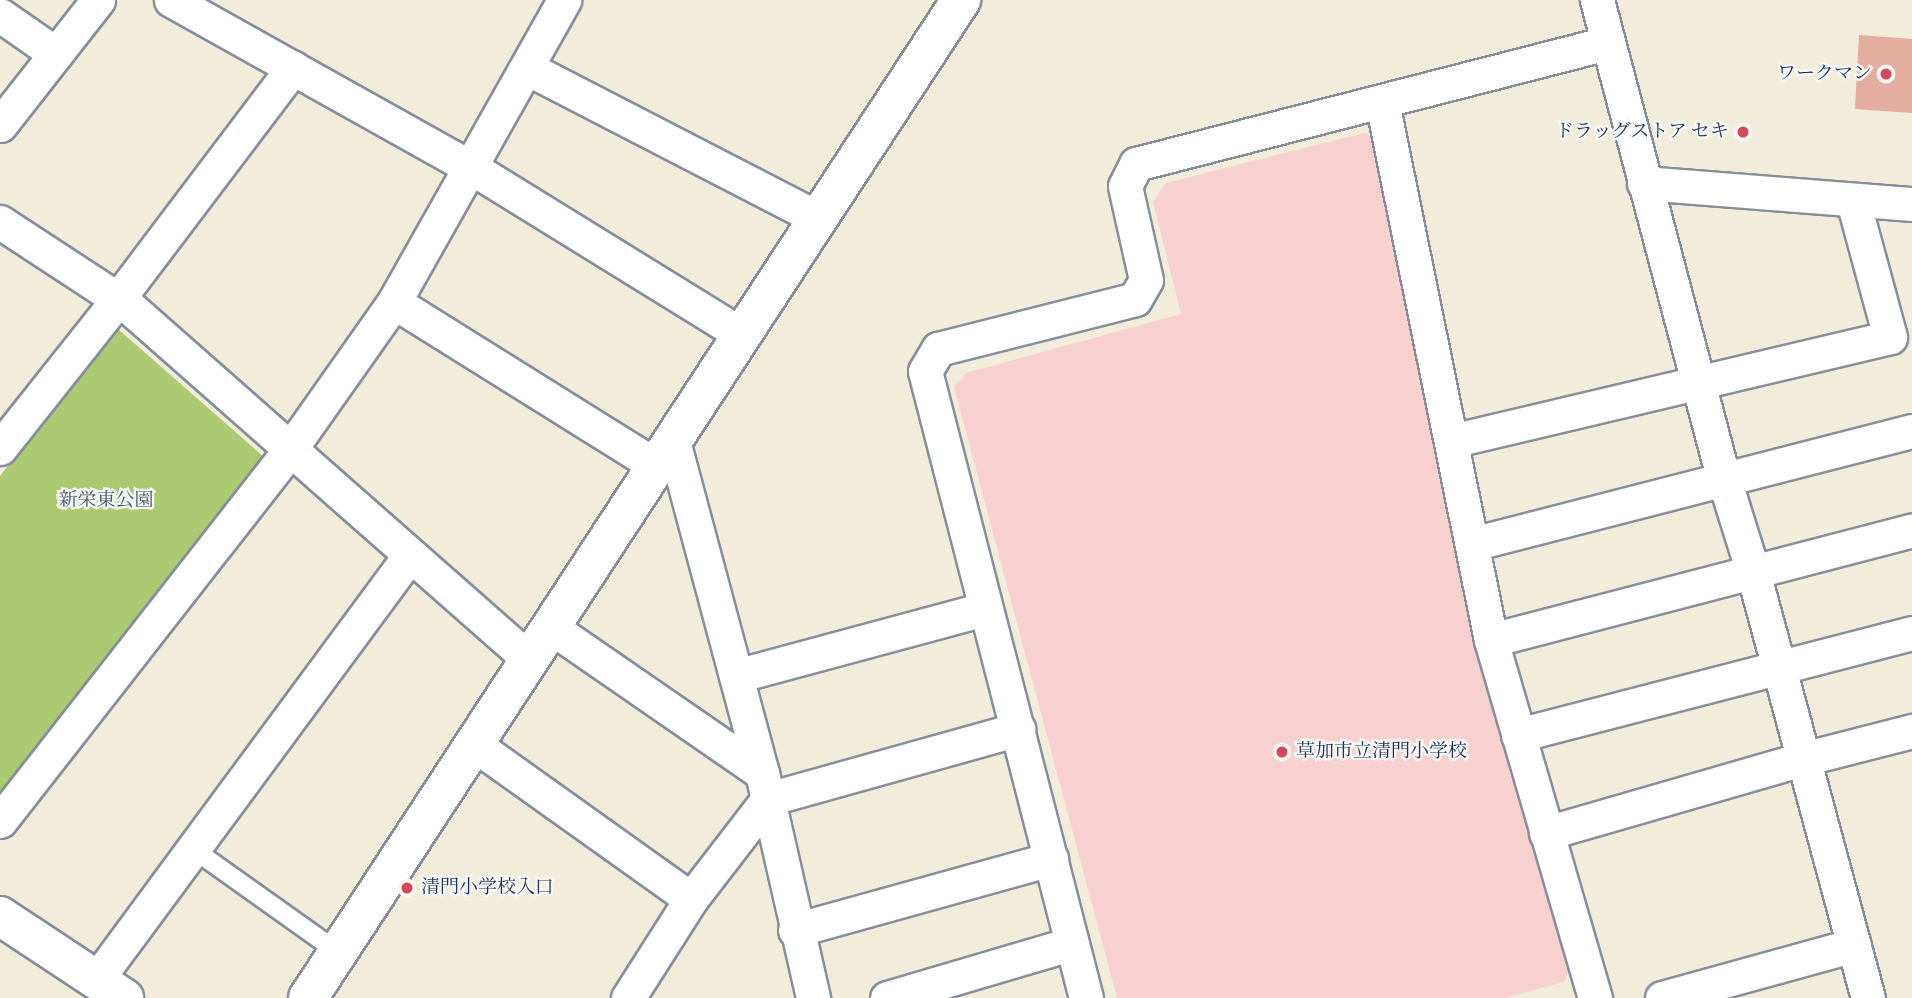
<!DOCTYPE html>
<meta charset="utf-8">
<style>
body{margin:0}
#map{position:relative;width:1912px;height:998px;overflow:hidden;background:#f2ecdb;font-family:"IM FELL French Canon","Noto Serif JP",serif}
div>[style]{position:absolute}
.built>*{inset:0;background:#f7d0cf}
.green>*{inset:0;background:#abca72}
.building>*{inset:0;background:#e5aca0}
.roads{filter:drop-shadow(2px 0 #868e9c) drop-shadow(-2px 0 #868e9c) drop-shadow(0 2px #868e9c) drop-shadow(0 -2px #868e9c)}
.lane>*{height:18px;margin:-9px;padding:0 9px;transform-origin:9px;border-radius:9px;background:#fff}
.street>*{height:33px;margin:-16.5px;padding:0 16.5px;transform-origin:16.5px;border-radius:16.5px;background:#fff}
.secondary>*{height:38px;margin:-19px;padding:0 19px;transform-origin:19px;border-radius:19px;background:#fff}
.dots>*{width:19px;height:19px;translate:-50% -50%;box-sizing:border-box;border:4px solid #f6f6f2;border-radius:50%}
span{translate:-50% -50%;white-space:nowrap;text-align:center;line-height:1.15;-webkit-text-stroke:5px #f6f6f2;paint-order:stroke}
.poi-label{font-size:19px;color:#1b2f5e}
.right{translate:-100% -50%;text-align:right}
.left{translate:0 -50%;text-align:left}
.park-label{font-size:19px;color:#3f5663}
</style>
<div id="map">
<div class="built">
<i style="clip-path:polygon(1365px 133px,1378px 141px,1570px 969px,1564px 982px,1504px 998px,1117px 998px,954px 387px,966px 373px,1181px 314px,1153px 202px,1166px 183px)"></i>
</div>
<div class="green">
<i style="clip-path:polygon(118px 329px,264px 457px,0 795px,0 476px)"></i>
</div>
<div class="building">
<i style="clip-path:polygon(1859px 35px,1912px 39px,1912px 113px,1855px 109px)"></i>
</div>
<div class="roads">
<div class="lane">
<i style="left:193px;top:849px;width:178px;rotate:35.4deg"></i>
</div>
<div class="street">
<i style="left:171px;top:0;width:345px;rotate:29.2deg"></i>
<i style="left:472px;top:168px;width:317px;rotate:31.7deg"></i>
<i style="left:1597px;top:0;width:496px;rotate:75.2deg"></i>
<i style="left:1724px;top:479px;width:97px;rotate:72.7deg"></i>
<i style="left:1753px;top:572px;width:441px;rotate:74.9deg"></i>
<i style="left:0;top:15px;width:68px;rotate:34.9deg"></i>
<i style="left:527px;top:68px;width:327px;rotate:27.3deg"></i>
<i style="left:1382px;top:102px;width:549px;rotate:78.55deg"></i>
<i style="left:1491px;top:640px;width:373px;rotate:73.8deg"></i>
<i style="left:0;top:125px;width:159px;rotate:-51.9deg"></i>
<i style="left:1644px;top:183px;width:269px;rotate:4.5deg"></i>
<i style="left:0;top:222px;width:152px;rotate:33.2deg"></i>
<i style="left:127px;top:305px;width:538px;rotate:41.39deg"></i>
<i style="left:394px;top:302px;width:309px;rotate:32deg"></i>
<i style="left:673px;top:441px;width:344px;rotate:75deg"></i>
<i style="left:762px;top:773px;width:231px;rotate:77.2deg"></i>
<i style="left:1451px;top:441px;width:451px;rotate:-13.3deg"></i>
<i style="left:1890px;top:337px;width:141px;rotate:-105.2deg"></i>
<i style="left:0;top:448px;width:190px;rotate:-51.6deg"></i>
<i style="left:118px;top:299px;width:290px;rotate:-52.9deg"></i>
<i style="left:1472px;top:544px;width:454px;rotate:-14.4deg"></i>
<i style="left:552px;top:628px;width:255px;rotate:34.6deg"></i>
<i style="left:1491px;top:640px;width:435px;rotate:-14.6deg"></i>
<i style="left:736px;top:676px;width:257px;rotate:-15.1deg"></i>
<i style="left:1518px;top:735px;width:407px;rotate:-14.5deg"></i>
<i style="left:475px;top:745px;width:265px;rotate:35.5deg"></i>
<i style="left:0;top:821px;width:473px;rotate:-52deg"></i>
<i style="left:291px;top:448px;width:179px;rotate:-54.8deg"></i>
<i style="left:394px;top:302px;width:347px;rotate:-60.6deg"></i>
<i style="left:1546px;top:833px;width:267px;rotate:-16.1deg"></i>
<i style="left:1803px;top:759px;width:113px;rotate:-14.4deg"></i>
<i style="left:795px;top:930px;width:266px;rotate:-15.5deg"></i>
<i style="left:97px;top:979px;width:527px;rotate:-53.56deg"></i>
<i style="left:628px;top:998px;width:117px;rotate:-57.5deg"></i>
<i style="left:691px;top:899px;width:126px;rotate:-52.4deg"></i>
<i style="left:768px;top:799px;width:260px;rotate:-15.6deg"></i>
<i style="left:887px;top:998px;width:192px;rotate:-16.4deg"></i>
<i style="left:1086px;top:998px;width:647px;rotate:-104.4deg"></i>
<i style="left:925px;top:371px;width:26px;rotate:-59deg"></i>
<i style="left:938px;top:349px;width:203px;rotate:-14.2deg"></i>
<i style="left:1135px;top:299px;width:22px;rotate:-60deg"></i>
<i style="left:1146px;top:280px;width:96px;rotate:-102.6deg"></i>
<i style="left:1125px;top:186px;width:25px;rotate:-63deg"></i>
<i style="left:1136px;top:164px;width:487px;rotate:-14.4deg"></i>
<i style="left:1662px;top:998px;width:199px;rotate:-15.4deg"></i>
</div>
<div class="secondary">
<i style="left:0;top:916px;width:149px;rotate:33.5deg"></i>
<i style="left:308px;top:998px;width:1193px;rotate:-56.8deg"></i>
</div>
</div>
<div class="dots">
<i style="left:1886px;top:74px;background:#d1495b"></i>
<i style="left:1743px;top:132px;background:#d1495b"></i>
<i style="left:1282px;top:752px;background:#d1495b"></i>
<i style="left:407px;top:888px;background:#d1495b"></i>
</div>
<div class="poi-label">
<span class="right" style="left:1872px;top:74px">ワークマン</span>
<span class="right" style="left:1729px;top:132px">ドラッグストア セキ</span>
<span class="left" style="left:1296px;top:752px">草加市立清門小学校</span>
<span class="left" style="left:421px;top:888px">清門小学校入口</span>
</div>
<div class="park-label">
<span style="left:106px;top:501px">新栄東公園</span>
</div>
</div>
